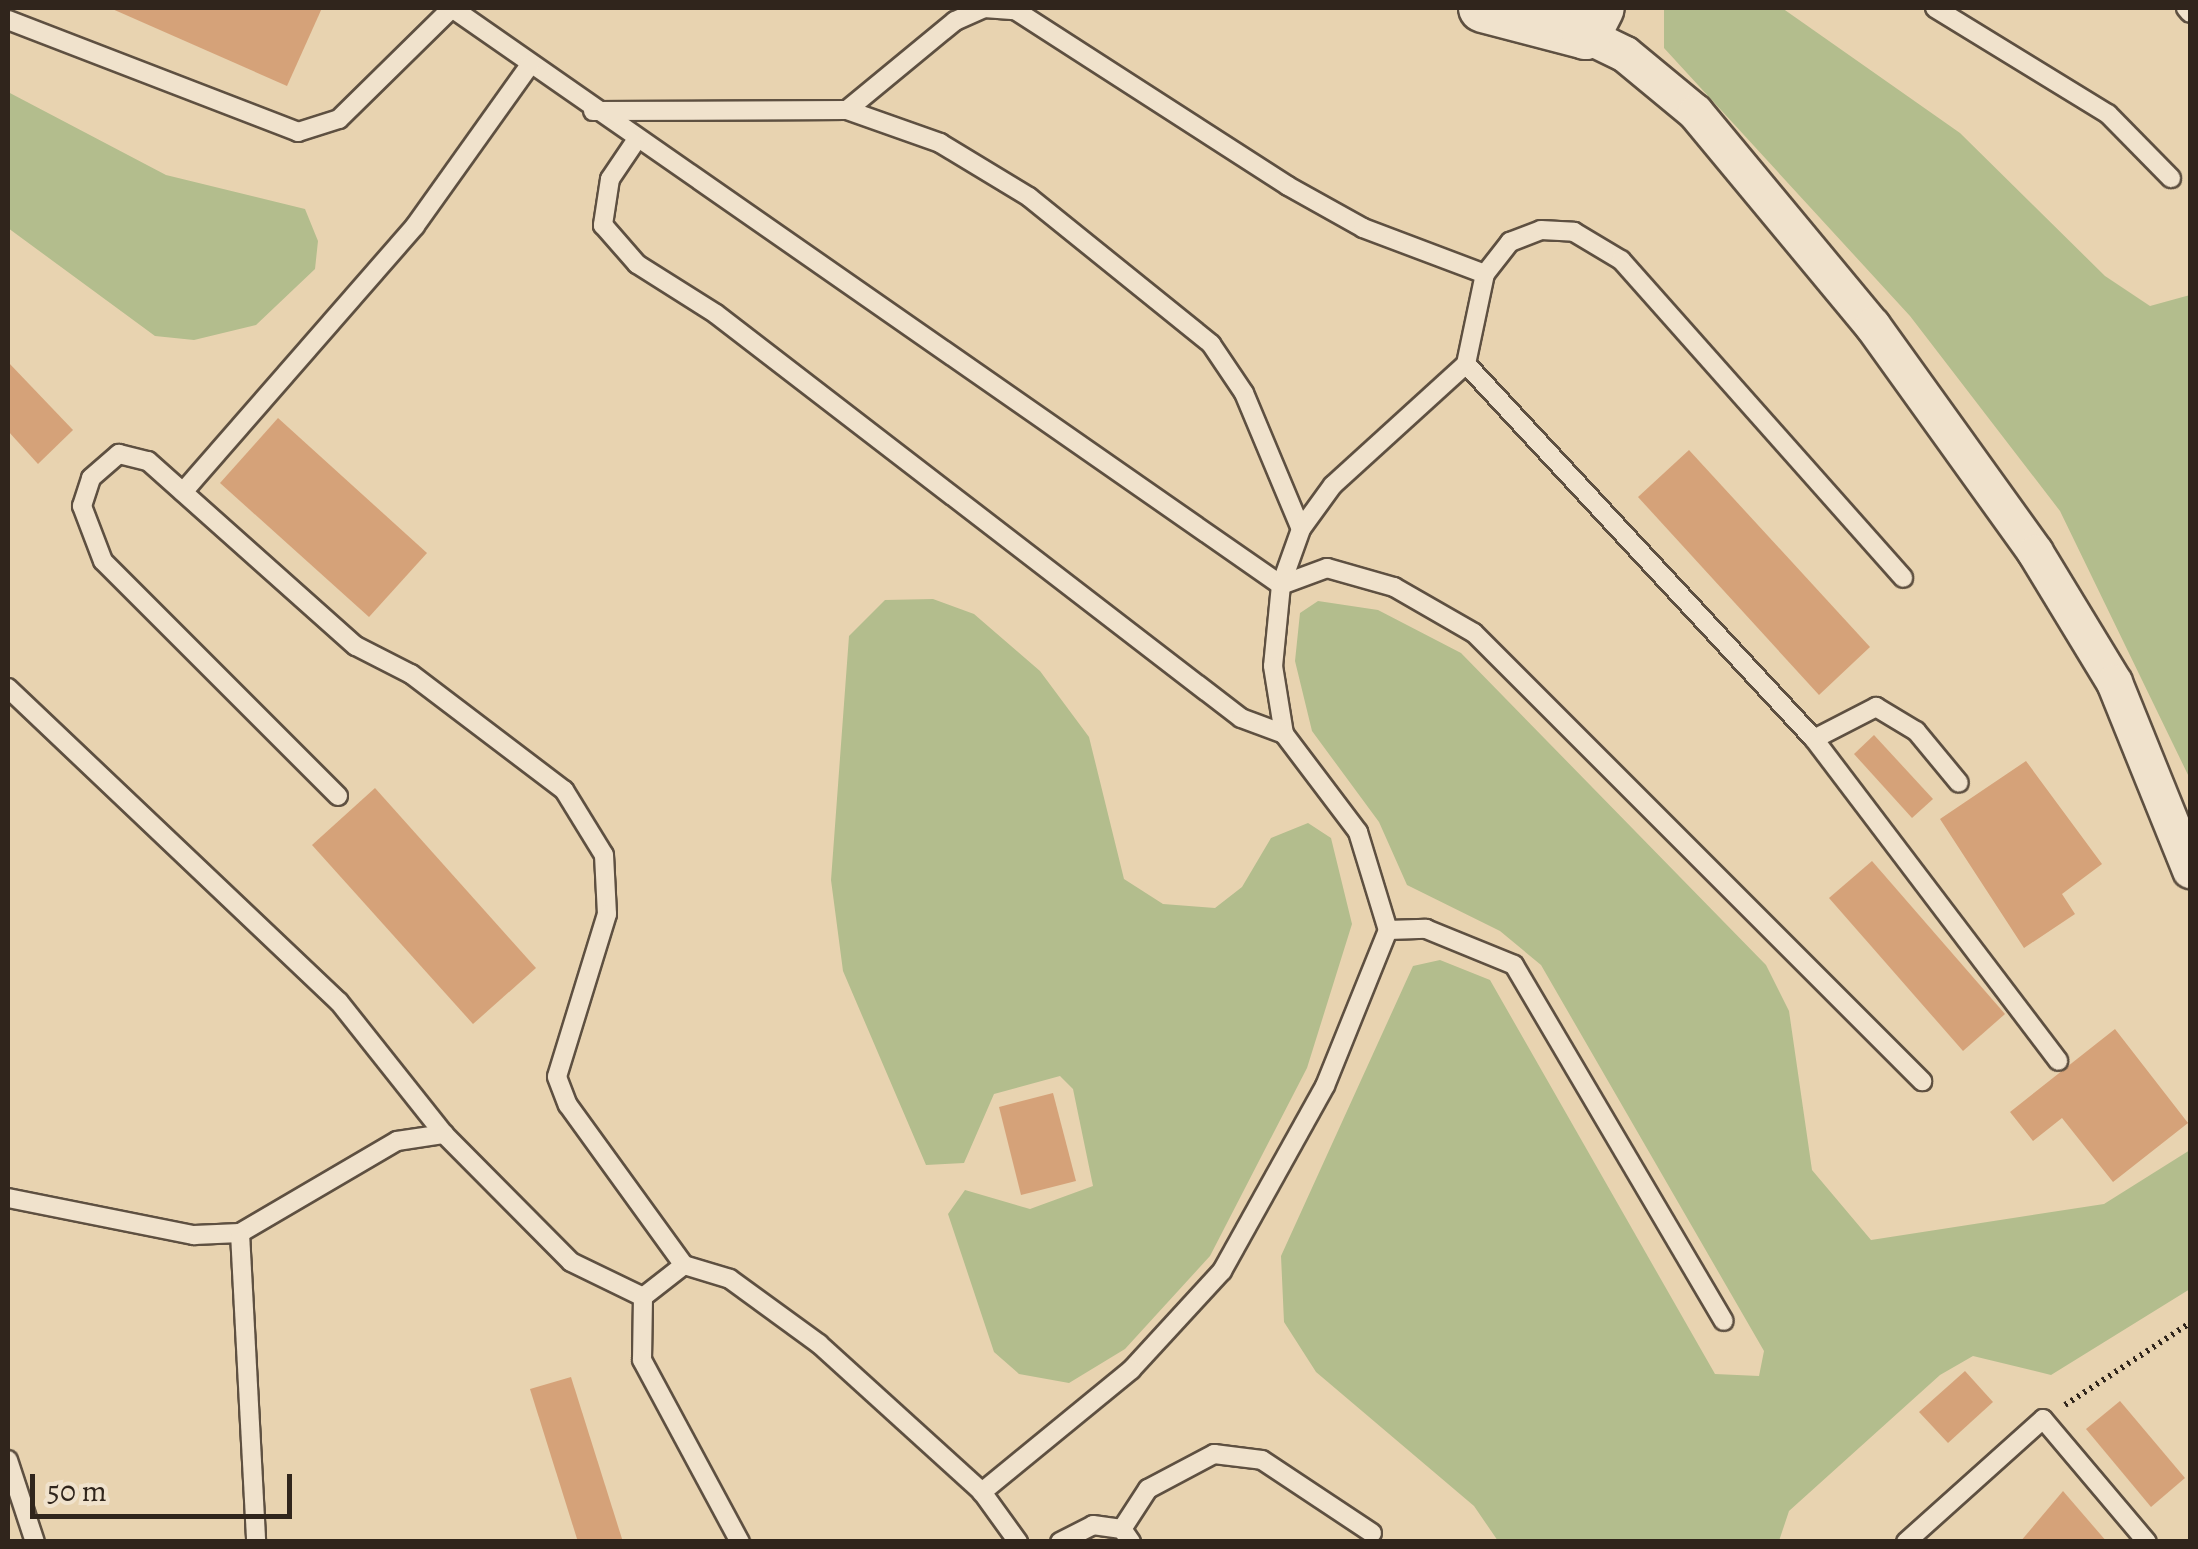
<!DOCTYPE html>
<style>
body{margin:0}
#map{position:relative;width:2198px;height:1549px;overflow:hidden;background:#e8d3b0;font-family:Alegreya,serif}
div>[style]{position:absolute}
.green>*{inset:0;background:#b3bd8d}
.building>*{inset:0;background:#d5a279}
.path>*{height:6px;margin-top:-3px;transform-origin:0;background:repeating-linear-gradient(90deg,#30251c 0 2.5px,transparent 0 7.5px)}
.roads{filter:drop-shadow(2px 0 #5e5041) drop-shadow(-2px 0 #5e5041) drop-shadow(0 2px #5e5041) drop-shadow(0 -2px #5e5041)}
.lane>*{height:18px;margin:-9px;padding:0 9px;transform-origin:9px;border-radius:9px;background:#f0e2cc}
.street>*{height:35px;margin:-17.5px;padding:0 17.5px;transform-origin:17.5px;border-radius:17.5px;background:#f0e2cc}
.secondary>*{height:48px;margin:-24px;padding:0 24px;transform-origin:24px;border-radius:24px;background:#f0e2cc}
span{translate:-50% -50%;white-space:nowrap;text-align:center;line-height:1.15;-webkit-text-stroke:9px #f0e2cc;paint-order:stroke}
.frame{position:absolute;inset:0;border:10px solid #30251c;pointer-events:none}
.scale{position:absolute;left:30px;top:1474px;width:262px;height:45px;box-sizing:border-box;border:5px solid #30251c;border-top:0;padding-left:12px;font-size:30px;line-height:35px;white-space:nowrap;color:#30251c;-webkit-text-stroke:8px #f0e2cc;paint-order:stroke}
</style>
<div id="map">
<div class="green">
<i style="clip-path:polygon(1664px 8px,1782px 8px,1960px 133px,2105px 276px,2150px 306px,2190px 295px,2190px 779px,2060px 511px,1910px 316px,1664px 48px)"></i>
<i style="clip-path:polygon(8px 92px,166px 175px,305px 209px,318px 241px,315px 269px,256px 325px,194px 340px,155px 336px,8px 228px)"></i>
<i style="clip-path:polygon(933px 599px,974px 614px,1040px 671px,1089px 737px,1124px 879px,1163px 904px,1215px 908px,1242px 887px,1271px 838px,1308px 823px,1331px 838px,1352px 924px,1307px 1068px,1210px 1256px,1125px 1349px,1069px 1383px,1019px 1374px,994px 1352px,948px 1214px,965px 1190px,1030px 1209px,1093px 1186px,1073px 1089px,1060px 1076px,994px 1094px,964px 1163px,926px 1165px,843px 971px,831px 880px,849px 636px,885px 600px)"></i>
<i style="clip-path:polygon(1318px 601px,1378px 610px,1461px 653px,1766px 965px,1789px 1011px,1812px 1170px,1871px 1240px,2104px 1204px,2190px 1150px,2190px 1289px,2051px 1375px,1973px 1356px,1940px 1375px,1789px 1511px,1779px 1541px,1498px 1541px,1474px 1506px,1316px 1372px,1284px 1322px,1281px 1256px,1413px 966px,1440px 960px,1490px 980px,1715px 1374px,1759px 1376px,1764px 1351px,1541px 965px,1500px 931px,1407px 885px,1379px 822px,1312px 731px,1295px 661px,1300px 613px)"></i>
</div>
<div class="building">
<i style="clip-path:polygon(110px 8px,322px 8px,287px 86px)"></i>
<i style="clip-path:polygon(8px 362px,73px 430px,38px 464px,8px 431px)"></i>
<i style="clip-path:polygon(278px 418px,427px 553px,369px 617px,220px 483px)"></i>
<i style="clip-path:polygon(1689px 450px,1870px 647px,1819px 695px,1638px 497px)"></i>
<i style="clip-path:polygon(1874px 735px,1933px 799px,1912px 818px,1854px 754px)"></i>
<i style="clip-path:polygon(2026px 761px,2102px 864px,2062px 894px,2075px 914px,2024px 948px,1940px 819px)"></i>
<i style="clip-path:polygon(375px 788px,536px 968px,473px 1024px,312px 845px)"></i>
<i style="clip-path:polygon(1872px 861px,2005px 1014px,1963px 1051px,1829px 898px)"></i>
<i style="clip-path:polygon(2115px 1029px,2188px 1123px,2113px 1182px,2062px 1118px,2033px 1141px,2010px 1112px)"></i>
<i style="clip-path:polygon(1053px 1093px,1076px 1181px,1021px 1195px,999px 1107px)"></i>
<i style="clip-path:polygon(1965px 1371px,1993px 1402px,1948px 1443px,1919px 1412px)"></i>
<i style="clip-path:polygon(571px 1377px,623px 1542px,578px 1542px,530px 1389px)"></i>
<i style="clip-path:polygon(2120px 1401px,2185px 1478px,2151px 1507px,2086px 1429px)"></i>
<i style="clip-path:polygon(2063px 1491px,2107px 1542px,2020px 1542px)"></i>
</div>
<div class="path">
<i style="left:2065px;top:1405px;width:149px;rotate:-33.3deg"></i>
</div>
<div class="roads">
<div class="lane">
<i style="left:1935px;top:8px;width:203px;rotate:31.5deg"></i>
<i style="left:2108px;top:114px;width:90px;rotate:45.5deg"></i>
<i style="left:2186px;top:8px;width:6px;rotate:51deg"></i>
<i style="left:8px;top:20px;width:311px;rotate:21.1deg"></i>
<i style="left:298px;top:132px;width:43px;rotate:-17.6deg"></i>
<i style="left:339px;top:119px;width:158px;rotate:-44.5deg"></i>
<i style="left:452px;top:8px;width:1010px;rotate:34.84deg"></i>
<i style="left:1281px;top:585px;width:81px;rotate:95.6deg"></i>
<i style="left:1273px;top:666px;width:69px;rotate:80.8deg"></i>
<i style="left:1284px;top:734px;width:123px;rotate:52.9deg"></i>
<i style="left:1358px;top:832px;width:102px;rotate:73deg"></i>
<i style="left:1388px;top:930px;width:168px;rotate:112deg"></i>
<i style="left:1325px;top:1086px;width:212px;rotate:119.1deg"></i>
<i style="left:1222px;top:1271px;width:134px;rotate:132.6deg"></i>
<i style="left:1131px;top:1370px;width:193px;rotate:140.7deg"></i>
<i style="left:847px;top:110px;width:140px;rotate:-39.5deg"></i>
<i style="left:955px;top:21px;width:32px;rotate:-24deg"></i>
<i style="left:984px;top:8px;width:31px;rotate:4deg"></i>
<i style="left:1015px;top:10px;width:325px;rotate:32.8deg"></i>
<i style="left:1288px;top:186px;width:86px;rotate:29.2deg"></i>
<i style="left:1363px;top:228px;width:130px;rotate:20.7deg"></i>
<i style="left:593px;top:111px;width:254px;rotate:-0.2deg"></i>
<i style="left:847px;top:110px;width:99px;rotate:19.5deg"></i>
<i style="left:940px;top:143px;width:104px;rotate:31.2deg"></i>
<i style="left:1029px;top:197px;width:234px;rotate:38.9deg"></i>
<i style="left:1211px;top:344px;width:59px;rotate:56deg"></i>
<i style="left:1244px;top:393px;width:147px;rotate:67.3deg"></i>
<i style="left:635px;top:142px;width:45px;rotate:124deg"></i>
<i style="left:610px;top:179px;width:47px;rotate:98.7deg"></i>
<i style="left:603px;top:225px;width:52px;rotate:48.9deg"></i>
<i style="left:637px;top:264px;width:93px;rotate:32.3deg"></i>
<i style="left:716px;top:314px;width:662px;rotate:37.58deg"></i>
<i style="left:1241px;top:718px;width:46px;rotate:20.4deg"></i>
<i style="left:1466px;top:364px;width:512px;rotate:47.14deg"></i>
<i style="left:1814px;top:739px;width:404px;rotate:52.8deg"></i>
<i style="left:183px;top:492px;width:353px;rotate:-48.9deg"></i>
<i style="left:415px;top:226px;width:198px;rotate:-54.5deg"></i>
<i style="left:1281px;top:585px;width:59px;rotate:-70.3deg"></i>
<i style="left:1301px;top:529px;width:54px;rotate:-54deg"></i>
<i style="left:1333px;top:485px;width:180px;rotate:-42.3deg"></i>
<i style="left:1466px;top:364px;width:92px;rotate:-78.1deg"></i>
<i style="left:1485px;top:274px;width:41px;rotate:-52deg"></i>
<i style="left:1510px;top:242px;width:33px;rotate:-21deg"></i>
<i style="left:1541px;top:230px;width:33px;rotate:3deg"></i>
<i style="left:1574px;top:232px;width:55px;rotate:30.8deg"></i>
<i style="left:1621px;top:260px;width:425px;rotate:48.4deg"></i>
<i style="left:1281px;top:585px;width:49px;rotate:-20.3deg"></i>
<i style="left:1327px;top:568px;width:70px;rotate:15.8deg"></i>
<i style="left:1394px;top:587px;width:92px;rotate:29.9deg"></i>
<i style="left:1474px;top:633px;width:634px;rotate:45deg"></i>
<i style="left:8px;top:688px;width:456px;rotate:43.5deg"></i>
<i style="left:339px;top:1002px;width:169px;rotate:51.5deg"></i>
<i style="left:1814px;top:739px;width:70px;rotate:-27.3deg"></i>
<i style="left:1876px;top:707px;width:47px;rotate:31deg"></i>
<i style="left:1916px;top:731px;width:67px;rotate:50.4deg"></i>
<i style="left:338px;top:796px;width:332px;rotate:-135deg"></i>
<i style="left:103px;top:561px;width:59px;rotate:-110.9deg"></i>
<i style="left:82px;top:506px;width:29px;rotate:-72deg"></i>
<i style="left:91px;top:478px;width:37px;rotate:-41deg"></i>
<i style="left:119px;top:454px;width:30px;rotate:14deg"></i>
<i style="left:148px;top:461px;width:278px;rotate:41.7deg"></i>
<i style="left:356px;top:646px;width:62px;rotate:27deg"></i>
<i style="left:411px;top:674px;width:192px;rotate:37.2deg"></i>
<i style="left:564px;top:790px;width:76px;rotate:58.4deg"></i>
<i style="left:604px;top:855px;width:59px;rotate:87.1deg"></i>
<i style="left:607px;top:914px;width:170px;rotate:107.1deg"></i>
<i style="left:557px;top:1077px;width:30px;rotate:69deg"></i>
<i style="left:568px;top:1105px;width:198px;rotate:54.1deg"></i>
<i style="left:684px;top:1265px;width:48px;rotate:16.9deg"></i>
<i style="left:730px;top:1279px;width:110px;rotate:36.1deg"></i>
<i style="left:819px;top:1344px;width:220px;rotate:42.2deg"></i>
<i style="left:982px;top:1492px;width:62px;rotate:54.2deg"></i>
<i style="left:1388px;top:930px;width:38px;rotate:-2deg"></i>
<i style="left:1426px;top:929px;width:95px;rotate:22.2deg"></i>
<i style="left:1514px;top:965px;width:413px;rotate:59.5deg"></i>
<i style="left:8px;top:1198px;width:190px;rotate:11.3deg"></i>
<i style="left:194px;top:1235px;width:46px;rotate:-2.5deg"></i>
<i style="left:240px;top:1233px;width:182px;rotate:-30.4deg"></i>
<i style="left:397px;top:1141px;width:48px;rotate:-8.5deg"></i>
<i style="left:444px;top:1134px;width:180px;rotate:45.2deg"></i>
<i style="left:571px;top:1262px;width:80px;rotate:25.9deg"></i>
<i style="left:643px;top:1297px;width:52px;rotate:-38deg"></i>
<i style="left:240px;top:1233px;width:309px;rotate:87deg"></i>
<i style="left:643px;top:1297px;width:63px;rotate:90.9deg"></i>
<i style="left:642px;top:1360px;width:207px;rotate:61.7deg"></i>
<i style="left:8px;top:1460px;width:86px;rotate:71.8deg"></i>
<i style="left:1122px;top:1529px;width:48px;rotate:-57deg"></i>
<i style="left:1148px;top:1489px;width:75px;rotate:-27.9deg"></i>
<i style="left:1214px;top:1454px;width:48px;rotate:7.1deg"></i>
<i style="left:1262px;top:1460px;width:132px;rotate:33.6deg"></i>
<i style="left:1060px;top:1542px;width:37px;rotate:-27deg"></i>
<i style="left:1093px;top:1525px;width:29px;rotate:8deg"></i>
<i style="left:1122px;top:1529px;width:16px;rotate:55deg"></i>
<i style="left:1906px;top:1542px;width:184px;rotate:-41.9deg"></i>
<i style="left:2043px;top:1419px;width:161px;rotate:49.8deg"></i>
</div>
<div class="street">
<i style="left:1586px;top:35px;width:43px;rotate:26deg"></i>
<i style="left:1625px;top:54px;width:91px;rotate:39.6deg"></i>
<i style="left:1695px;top:112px;width:277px;rotate:50.3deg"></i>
<i style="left:1872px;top:325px;width:279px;rotate:54.3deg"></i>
<i style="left:2035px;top:552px;width:152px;rotate:58.7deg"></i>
<i style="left:2114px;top:682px;width:203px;rotate:68deg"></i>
</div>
<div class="secondary">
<i style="left:1483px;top:8px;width:106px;rotate:14.7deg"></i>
<i style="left:1586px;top:35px;width:30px;rotate:-63deg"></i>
</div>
</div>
<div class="frame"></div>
<div class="scale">50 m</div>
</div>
